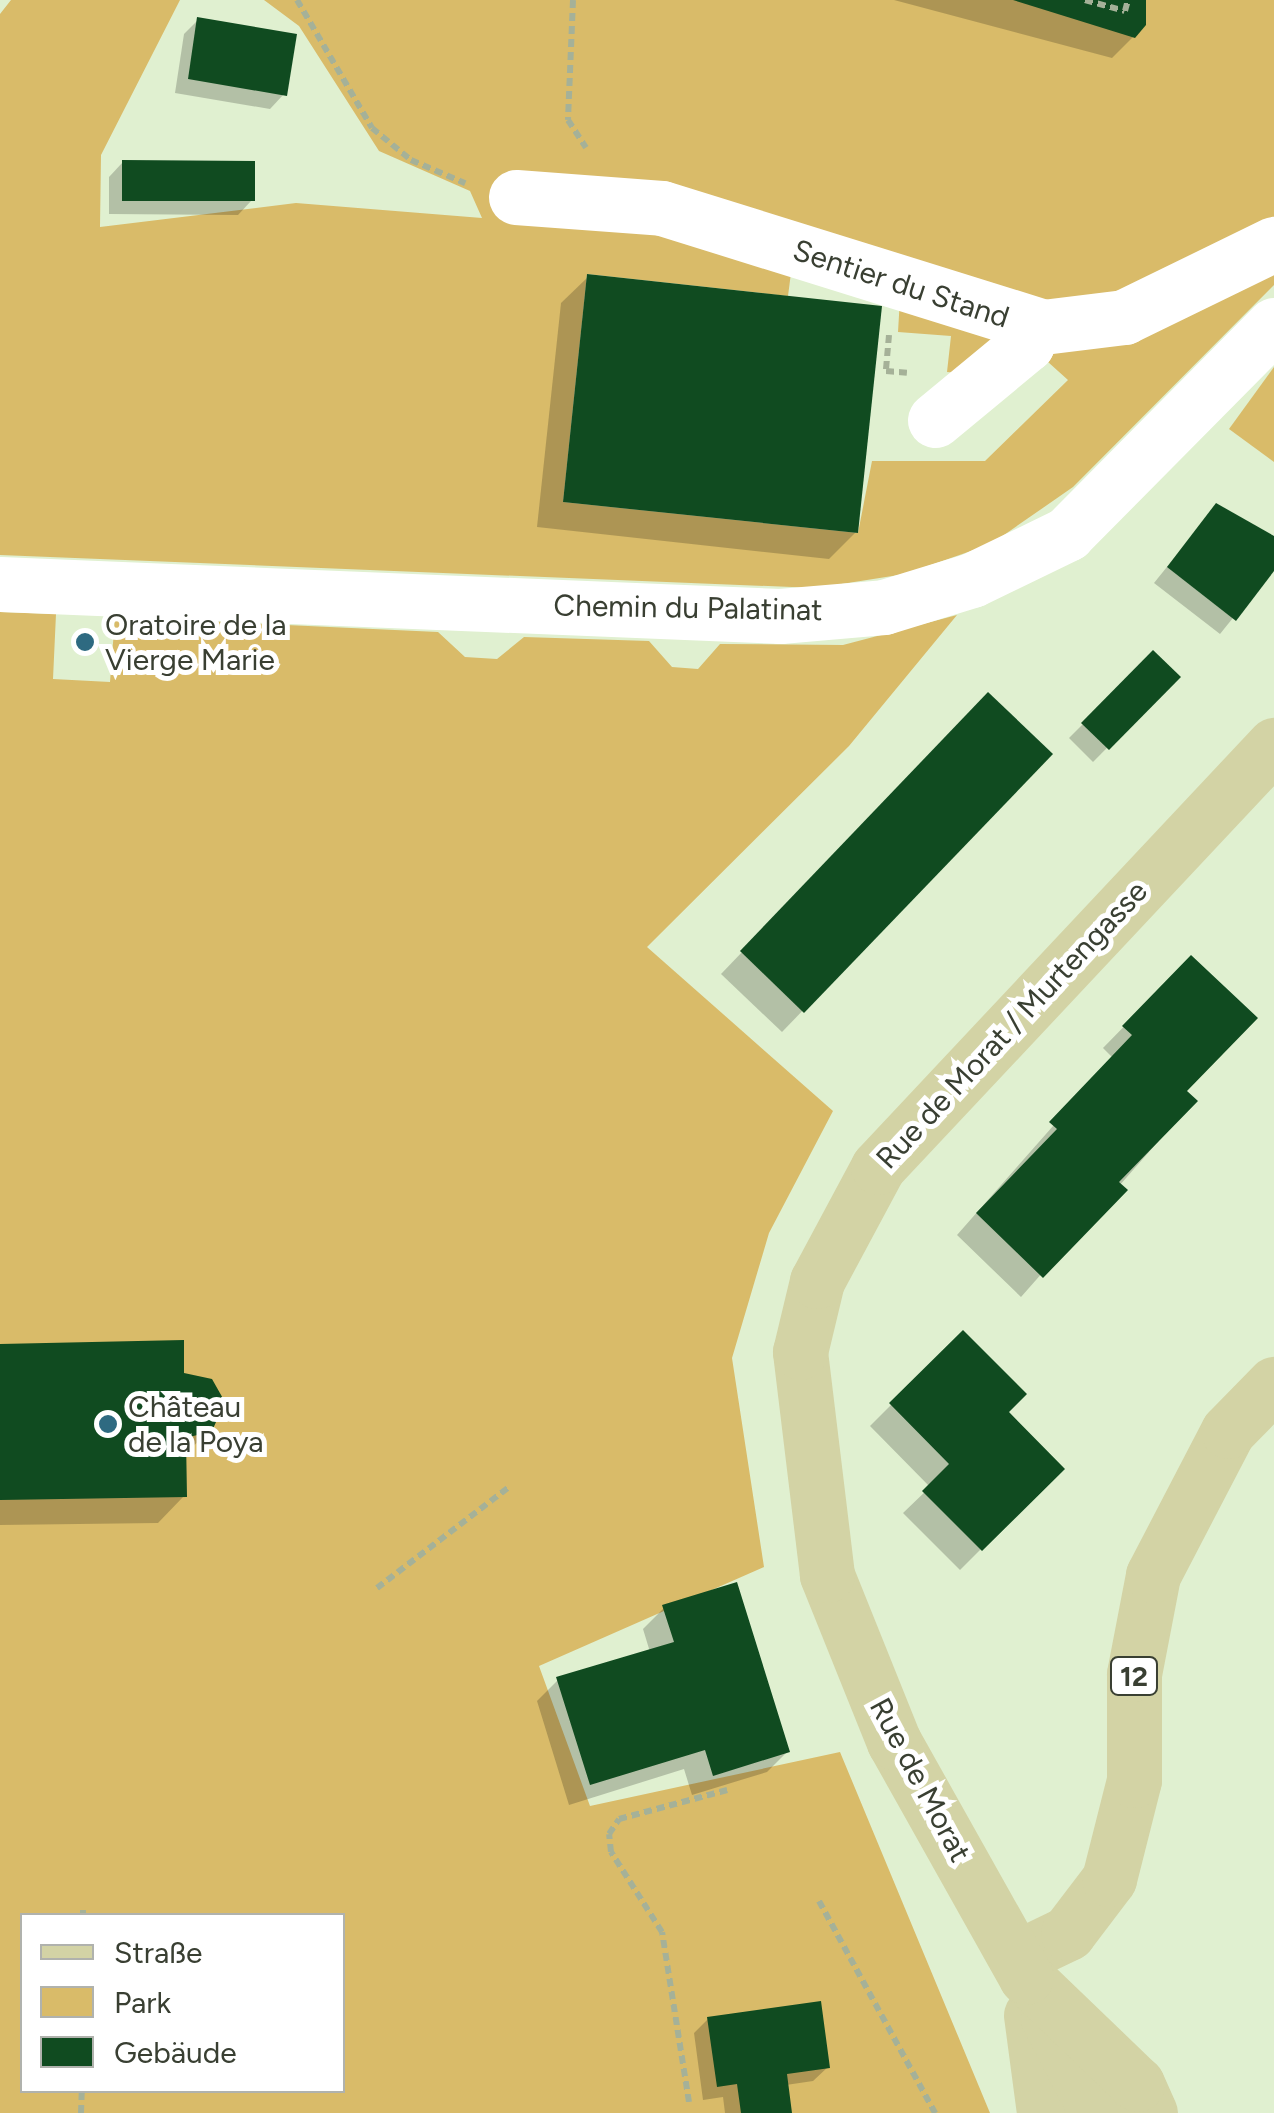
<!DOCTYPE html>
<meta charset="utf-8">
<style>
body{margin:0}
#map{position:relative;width:1274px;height:2113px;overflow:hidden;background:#e0f0d0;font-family:Figtree,sans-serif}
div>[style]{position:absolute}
.green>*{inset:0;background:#d9bb69}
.shadow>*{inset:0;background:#0003}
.building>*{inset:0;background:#104b20}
.path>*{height:6px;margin-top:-3px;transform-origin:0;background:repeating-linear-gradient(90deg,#a5b198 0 8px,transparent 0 13px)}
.minor>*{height:55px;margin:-27.5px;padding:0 27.5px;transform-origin:27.5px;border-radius:27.5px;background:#fff}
.major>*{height:55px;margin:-27.5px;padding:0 27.5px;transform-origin:27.5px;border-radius:27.5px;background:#d3d3a5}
.dots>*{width:28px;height:28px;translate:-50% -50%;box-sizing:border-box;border:5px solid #fff;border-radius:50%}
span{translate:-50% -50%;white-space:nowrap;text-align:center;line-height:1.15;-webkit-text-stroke:10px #fff;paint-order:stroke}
.shield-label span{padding:2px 8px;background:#fff;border:2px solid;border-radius:8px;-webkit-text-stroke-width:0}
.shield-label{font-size:28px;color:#393f32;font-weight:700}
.street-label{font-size:30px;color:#393f32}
.poi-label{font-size:30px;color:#393f32}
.left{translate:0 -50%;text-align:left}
.legend{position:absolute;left:20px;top:1913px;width:325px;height:180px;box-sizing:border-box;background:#fff;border:2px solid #b0b2ad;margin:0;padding:12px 18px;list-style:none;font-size:30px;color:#393f32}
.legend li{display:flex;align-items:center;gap:20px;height:50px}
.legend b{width:50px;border:2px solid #b0b2ad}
</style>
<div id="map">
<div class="green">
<i style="clip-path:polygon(11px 0,180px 0,101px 155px,100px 227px,296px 203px,482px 218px,470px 191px,379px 151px,299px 26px,264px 0,1274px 0,1274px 227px,1106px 308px,791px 273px,788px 296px,587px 274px,563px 502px,858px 533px,872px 461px,985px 461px,1068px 380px,1038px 353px,1274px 256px,1274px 285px,1073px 487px,991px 544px,905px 574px,816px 588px,0 555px,0 14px)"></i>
<i style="clip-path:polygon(900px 298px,1010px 329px,974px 374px,947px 372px,951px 336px,898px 332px)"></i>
<i style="clip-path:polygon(1274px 367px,1274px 462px,1229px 429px)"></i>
<i style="clip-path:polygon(evenodd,0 612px,56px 614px,53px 679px,110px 682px,115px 617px,438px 632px,465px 657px,497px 659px,524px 637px,649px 641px,672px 667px,698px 669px,720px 644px,843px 645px,957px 615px,849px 746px,647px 947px,833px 1111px,769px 1233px,732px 1358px,764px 1567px,539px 1666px,590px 1806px,840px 1752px,990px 2113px,0 2113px,0 612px,22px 1916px,342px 1916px,342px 2090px,22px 2090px,22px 1916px)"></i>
</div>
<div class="shadow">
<i style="clip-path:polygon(894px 0,1143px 0,1133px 37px,1112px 58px)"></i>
<i style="clip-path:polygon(198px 20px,284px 94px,270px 109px,175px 93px,184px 34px)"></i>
<i style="clip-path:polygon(123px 162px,252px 200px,238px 215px,109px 214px,109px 177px)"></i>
<i style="clip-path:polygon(588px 277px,856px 532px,829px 559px,537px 527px,561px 303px)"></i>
<i style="clip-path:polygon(1216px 506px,1274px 539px,1274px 567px,1220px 634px,1154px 583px)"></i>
<i style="clip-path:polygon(1153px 654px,1177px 677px,1093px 762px,1069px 738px)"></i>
<i style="clip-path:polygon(968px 717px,1050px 755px,782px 1032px,721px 974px)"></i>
<i style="clip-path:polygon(1191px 958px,1184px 1091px,1194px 1101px,1021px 1297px,957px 1235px,1113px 1058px,1103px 1048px)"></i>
<i style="clip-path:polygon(963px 1333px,1006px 1412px,1061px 1469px,960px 1570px,903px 1513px,930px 1487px,870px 1426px)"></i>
<i style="clip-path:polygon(0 1346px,182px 1375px,210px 1429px,184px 1456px,184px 1496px,158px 1523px,0 1525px)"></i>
<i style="clip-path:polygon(664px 1608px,788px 1751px,767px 1772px,692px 1795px,684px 1769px,569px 1805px,537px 1701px,558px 1680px,650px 1652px,643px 1629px)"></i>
<i style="clip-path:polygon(708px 2019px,828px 2067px,813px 2081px,786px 2085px,790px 2113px,725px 2113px,723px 2097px,703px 2100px,694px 2033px)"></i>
</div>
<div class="building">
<i style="clip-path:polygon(1013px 0,1146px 0,1146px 25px,1135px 38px)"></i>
<i style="clip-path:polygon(197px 17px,297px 34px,287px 96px,188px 79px)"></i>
<i style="clip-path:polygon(122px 160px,255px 161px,255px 201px,122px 201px)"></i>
<i style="clip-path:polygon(587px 274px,882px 306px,858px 533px,563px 502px)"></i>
<i style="clip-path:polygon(1216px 503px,1274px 536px,1274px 571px,1236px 621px,1167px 567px)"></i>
<i style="clip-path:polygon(1153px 650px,1181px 677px,1109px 750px,1081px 723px)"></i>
<i style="clip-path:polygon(988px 692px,1053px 754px,804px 1013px,740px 951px)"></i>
<i style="clip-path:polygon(1191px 955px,1258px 1018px,1187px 1091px,1198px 1101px,1119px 1182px,1128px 1190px,1043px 1278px,976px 1213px,1057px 1129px,1049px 1122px,1132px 1035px,1122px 1026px)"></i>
<i style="clip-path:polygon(963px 1330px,1027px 1394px,1009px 1412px,1065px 1469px,982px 1551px,922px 1491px,949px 1464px,889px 1403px)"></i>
<i style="clip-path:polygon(184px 1340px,184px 1373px,212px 1379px,225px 1402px,212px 1431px,186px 1438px,187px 1497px,0 1500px,0 1344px)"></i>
<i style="clip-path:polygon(737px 1582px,790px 1752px,713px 1776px,705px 1750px,590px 1785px,556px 1677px,674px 1642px,662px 1605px)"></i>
<i style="clip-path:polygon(821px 2001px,830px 2068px,787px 2074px,792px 2113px,741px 2113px,737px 2084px,717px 2087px,707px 2017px)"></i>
</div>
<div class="path">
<i style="left:297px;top:0;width:148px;rotate:59.6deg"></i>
<i style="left:372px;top:128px;width:50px;rotate:39.4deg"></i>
<i style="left:411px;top:160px;width:59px;rotate:23.1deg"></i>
<i style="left:573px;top:0;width:120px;rotate:92.4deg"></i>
<i style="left:568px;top:120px;width:33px;rotate:57deg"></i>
<i style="left:1085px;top:0;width:41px;rotate:15.4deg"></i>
<i style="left:1125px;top:11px;width:11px;rotate:-75deg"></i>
<i style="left:889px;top:335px;width:36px;rotate:95deg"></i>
<i style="left:886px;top:371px;width:21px;rotate:5deg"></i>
<i style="left:377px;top:1588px;width:166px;rotate:-37.4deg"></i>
<i style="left:819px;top:1901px;width:242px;rotate:61.3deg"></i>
<i style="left:83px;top:1916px;width:6px;rotate:-90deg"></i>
<i style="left:689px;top:2102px;width:172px;rotate:-99deg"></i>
<i style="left:662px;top:1932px;width:95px;rotate:-122.5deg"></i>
<i style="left:611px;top:1852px;width:18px;rotate:-96deg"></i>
<i style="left:609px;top:1834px;width:18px;rotate:-56deg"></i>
<i style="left:619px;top:1819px;width:112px;rotate:-15deg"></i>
<i style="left:81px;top:2113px;width:23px;rotate:-88deg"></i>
</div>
<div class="minor">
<i style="left:516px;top:197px;width:146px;rotate:4.3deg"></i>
<i style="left:662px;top:208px;width:399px;rotate:17.3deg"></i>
<i style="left:1043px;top:327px;width:82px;rotate:-7deg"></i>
<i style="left:1124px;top:317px;width:167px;rotate:-26deg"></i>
<i style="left:935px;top:420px;width:119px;rotate:-39.6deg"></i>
<i style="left:1027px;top:344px;width:19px;rotate:-78deg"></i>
<i style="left:0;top:584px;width:781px;rotate:2.35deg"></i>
<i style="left:780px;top:616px;width:104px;rotate:-4.9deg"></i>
<i style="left:884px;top:607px;width:92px;rotate:-17.1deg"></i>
<i style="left:972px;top:580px;width:106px;rotate:-25.8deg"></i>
<i style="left:1067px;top:534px;width:294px;rotate:-45.3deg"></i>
</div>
<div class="major">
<i style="left:1016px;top:1958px;width:58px;rotate:-25.7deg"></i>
<i style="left:1068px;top:1933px;width:68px;rotate:-52.8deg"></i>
<i style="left:1109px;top:1879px;width:102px;rotate:-75.8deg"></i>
<i style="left:1134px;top:1780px;width:106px;rotate:-90deg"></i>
<i style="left:1134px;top:1674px;width:101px;rotate:-79.1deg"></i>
<i style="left:1153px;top:1575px;width:162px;rotate:-62.5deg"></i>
<i style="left:1228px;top:1431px;width:66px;rotate:-45.6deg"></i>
<i style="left:1031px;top:2015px;width:99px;rotate:82.4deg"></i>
<i style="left:1048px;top:2018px;width:107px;rotate:62.7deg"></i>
<i style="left:1150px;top:2113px;width:32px;rotate:-114deg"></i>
<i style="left:1137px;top:2084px;width:154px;rotate:-136.1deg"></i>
<i style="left:1026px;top:1977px;width:270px;rotate:-119.3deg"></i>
<i style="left:894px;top:1742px;width:180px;rotate:-111.9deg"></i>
<i style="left:827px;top:1575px;width:225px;rotate:-96.9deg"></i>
<i style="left:800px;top:1352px;width:73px;rotate:-76.5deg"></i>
<i style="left:817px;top:1281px;width:129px;rotate:-61.8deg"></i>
<i style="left:878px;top:1167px;width:579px;rotate:-46.82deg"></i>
</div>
<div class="dots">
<i style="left:85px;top:642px;background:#2e6a81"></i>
<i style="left:108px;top:1424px;background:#2e6a81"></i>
</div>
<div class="shield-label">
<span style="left:1134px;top:1676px">12</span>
</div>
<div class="street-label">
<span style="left:901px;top:284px;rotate:18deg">Sentier du Stand</span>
<span style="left:688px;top:608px;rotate:1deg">Chemin du Palatinat</span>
<span style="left:1012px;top:1025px;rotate:-47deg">Rue de Morat / Murtengasse</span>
<span style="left:920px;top:1780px;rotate:62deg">Rue de Morat</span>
</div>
<div class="poi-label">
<span class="left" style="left:105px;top:642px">Oratoire de la<br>Vierge Marie</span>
<span class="left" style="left:128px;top:1424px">Château<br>de la Poya</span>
</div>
<ul class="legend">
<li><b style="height:12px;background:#d3d3a5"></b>Straße</li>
<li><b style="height:28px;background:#d9bb69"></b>Park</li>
<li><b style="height:28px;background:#104b20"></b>Gebäude</li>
</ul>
</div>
